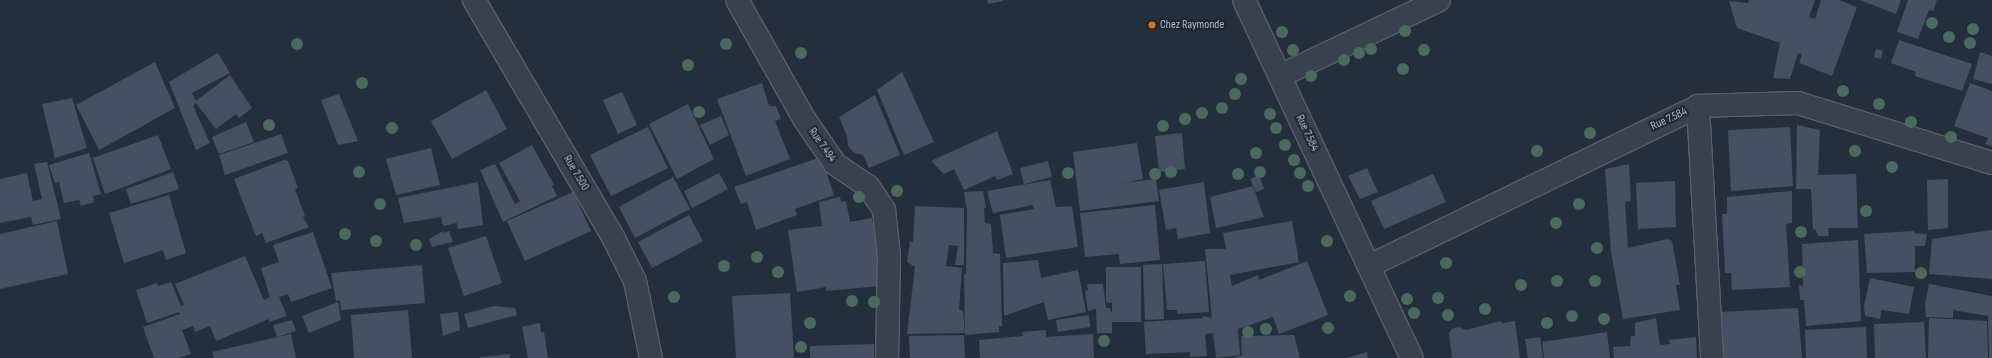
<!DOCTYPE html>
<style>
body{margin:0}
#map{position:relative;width:1992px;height:358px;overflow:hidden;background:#242f3e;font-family:"Sofia Sans Condensed",sans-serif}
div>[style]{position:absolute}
.building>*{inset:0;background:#455162}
.roads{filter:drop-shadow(1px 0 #565f6c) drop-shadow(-1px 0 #565f6c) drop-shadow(0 1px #565f6c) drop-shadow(0 -1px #565f6c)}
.minor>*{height:22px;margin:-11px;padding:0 11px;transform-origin:11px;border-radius:11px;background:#38414e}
.trees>*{width:12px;height:12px;margin:-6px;border-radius:50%;background:#4b6a5d}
.dots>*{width:11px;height:11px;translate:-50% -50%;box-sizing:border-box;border:2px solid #1d2633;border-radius:50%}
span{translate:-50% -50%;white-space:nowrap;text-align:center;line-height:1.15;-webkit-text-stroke:4px #1d2633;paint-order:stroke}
.poi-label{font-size:12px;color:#b4bcc9}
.left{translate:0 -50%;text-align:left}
.street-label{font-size:12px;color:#b4bcc9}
</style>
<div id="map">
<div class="building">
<i style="clip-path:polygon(987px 0,1003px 0,1003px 1px,988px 4px)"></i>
<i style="clip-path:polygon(1749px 0,1815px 0,1809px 17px,1815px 19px,1821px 0,1839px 0,1857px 7px,1832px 76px,1799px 63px,1802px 54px,1798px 53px,1790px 79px,1773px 78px,1780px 43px,1737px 28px,1729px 1px,1748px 3px)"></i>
<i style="clip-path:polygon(1860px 0,1901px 0,1896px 14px)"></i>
<i style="clip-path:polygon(1908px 0,1937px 0,1933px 11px,1929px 10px,1918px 39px,1897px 32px)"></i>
<i style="clip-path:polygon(1899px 40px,1972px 64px,1962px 91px,1915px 76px,1916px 72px,1891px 63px)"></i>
<i style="clip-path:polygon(1876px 49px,1883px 51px,1881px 59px,1874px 57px)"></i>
<i style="clip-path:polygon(1980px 52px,1992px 56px,1992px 84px,1973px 79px)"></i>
<i style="clip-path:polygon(218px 53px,230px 73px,192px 93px,196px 101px,230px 75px,252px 108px,239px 118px,236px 114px,216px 129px,196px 103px,193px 106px,210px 143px,196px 150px,169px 82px)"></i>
<i style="clip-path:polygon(155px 62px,175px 108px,99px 150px,76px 105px)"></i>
<i style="clip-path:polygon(902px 72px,934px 142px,904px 155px,877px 90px)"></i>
<i style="clip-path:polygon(762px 83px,769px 106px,776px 106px,781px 119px,775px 121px,790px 159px,746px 176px,717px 99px)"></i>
<i style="clip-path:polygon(1970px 83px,1992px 91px,1992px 146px,1985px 144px,1988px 138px,1954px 126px)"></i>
<i style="clip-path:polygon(486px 90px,507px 129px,452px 159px,431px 121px)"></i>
<i style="clip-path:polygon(622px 92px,637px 125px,618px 134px,603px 100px)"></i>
<i style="clip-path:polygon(339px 94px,358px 141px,338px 145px,321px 100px)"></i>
<i style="clip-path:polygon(875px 95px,900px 155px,869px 168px,863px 155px,854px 153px,848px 146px,847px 136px,839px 117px)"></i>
<i style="clip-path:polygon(72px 98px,87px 148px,55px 158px,42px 104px)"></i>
<i style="clip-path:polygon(688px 104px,714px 159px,677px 179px,649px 124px)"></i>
<i style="clip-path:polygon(721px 116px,729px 135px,710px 145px,700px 125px)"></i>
<i style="clip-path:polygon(246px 122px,254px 142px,219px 154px,212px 137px)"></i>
<i style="clip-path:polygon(1797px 125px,1820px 130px,1818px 175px,1856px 174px,1858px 228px,1828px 228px,1829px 236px,1818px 236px,1816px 230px,1813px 229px,1811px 189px,1796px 189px)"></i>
<i style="clip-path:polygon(648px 127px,668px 168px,611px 196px,590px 155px)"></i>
<i style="clip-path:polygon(1790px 127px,1793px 186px,1731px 191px,1728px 130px)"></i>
<i style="clip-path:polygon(997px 131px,1013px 174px,997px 180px,995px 176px,964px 190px,954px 169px,944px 174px,931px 161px)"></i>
<i style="clip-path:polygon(1182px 133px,1185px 169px,1159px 172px,1155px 136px)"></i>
<i style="clip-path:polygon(281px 134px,288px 153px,225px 175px,219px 155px)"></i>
<i style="clip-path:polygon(158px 135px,171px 169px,105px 194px,93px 158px)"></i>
<i style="clip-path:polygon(1137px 143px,1143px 179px,1123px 183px,1156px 179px,1159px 201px,1080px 211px,1073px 152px)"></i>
<i style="clip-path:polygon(532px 145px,554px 185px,552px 186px,557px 196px,503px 222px,480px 170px,495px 164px,515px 204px,520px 201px,499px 163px)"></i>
<i style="clip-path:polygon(431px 148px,440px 185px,396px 195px,386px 159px)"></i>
<i style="clip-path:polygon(89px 153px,101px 194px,93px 196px,94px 202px,81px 206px,79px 200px,64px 203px,59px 182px,55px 183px,49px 165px)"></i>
<i style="clip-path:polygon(821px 157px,834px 195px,795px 209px,797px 215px,756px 230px,747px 202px,741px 204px,734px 187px)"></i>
<i style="clip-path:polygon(284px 160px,288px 161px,298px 188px,295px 189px,305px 216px,303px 217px,309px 227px,266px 243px,262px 233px,256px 236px,234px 179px)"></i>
<i style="clip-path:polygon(1048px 161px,1052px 177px,1024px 184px,1020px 168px)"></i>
<i style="clip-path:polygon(47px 162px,61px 219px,33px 225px,31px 217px,0 223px,0 179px,27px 173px,33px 201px,42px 199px,34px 164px)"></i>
<i style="clip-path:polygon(1629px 164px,1631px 201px,1625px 202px,1628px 248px,1668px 239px,1672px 241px,1680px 285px,1676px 285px,1680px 310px,1623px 319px,1611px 252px,1605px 169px)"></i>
<i style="clip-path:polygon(1367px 168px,1378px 192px,1360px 199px,1348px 176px)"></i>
<i style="clip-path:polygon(173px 172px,179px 189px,131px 204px,126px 189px)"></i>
<i style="clip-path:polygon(719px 173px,728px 189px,692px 208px,684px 191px)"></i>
<i style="clip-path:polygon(1433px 174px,1446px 202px,1384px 229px,1371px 201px)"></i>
<i style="clip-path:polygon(1259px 175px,1264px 189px,1256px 192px,1250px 179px)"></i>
<i style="clip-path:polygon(673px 177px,690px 209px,635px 238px,619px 207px)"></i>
<i style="clip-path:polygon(1948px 179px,1948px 228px,1928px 230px,1927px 180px)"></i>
<i style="clip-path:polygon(1050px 180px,1056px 207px,1072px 206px,1078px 247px,1006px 258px,1000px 215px,1034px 209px,1033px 205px,993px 213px,987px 191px)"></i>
<i style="clip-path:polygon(1675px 181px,1676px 227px,1638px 229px,1636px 183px)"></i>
<i style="clip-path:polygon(478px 182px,483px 225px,458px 229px,457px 223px,443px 226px,441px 217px,404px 223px,398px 198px)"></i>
<i style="clip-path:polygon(1204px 182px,1210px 233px,1178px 239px,1176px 228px,1166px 230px,1159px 190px)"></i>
<i style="clip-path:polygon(1253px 186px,1264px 217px,1216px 228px,1210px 197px)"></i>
<i style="clip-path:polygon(983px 191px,986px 208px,984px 208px,985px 223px,991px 224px,993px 253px,1000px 254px,1002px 326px,999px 326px,999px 332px,965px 335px,964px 275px,966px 273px,967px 211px,964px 192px)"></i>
<i style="clip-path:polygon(1792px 191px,1792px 223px,1786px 224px,1790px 287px,1732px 290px,1731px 273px,1725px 273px,1722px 214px,1727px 214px,1727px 197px)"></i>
<i style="clip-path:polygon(573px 192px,591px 231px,525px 261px,507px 221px)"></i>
<i style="clip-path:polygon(169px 195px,186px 253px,166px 260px,163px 250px,124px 263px,109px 213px)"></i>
<i style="clip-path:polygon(840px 197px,841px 202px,846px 201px,850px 222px,872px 218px,881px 274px,880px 286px,826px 291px,826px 287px,797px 292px,788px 230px,822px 226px,819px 202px)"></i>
<i style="clip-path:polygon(1155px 205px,1160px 260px,1120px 264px,1119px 254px,1085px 257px,1080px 213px)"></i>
<i style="clip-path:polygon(915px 206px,964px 208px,964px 265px,955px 265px,958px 246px,949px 245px,946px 266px,962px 268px,959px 310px,963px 310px,965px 333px,907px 334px,915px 267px,907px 262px,910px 241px,913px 242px)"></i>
<i style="clip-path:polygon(689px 215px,703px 241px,652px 268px,638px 242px)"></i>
<i style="clip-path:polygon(57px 221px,68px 274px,0 289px,0 234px)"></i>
<i style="clip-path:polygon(1292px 221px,1299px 262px,1230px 275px,1232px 286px,1258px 275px,1259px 280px,1307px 261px,1328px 315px,1279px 334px,1273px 317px,1238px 329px,1240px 355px,1216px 358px,1213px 333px,1205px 334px,1207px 356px,1190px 357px,1190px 352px,1146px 354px,1144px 322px,1203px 318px,1203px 316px,1212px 318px,1205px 249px,1226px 249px,1223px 233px)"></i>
<i style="clip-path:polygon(1992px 230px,1992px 279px,1929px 274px,1932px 239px)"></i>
<i style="clip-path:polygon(443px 231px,443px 233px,449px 231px,453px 242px,432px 247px,429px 239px)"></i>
<i style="clip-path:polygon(1914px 231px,1914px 233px,1927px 234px,1925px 246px,1915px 246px,1915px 272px,1867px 273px,1864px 234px)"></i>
<i style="clip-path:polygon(313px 232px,332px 288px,291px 302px,288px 294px,279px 297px,287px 316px,269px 322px,269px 319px,216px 341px,210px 326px,195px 332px,193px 326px,182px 330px,191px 354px,179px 358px,154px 358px,143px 327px,180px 314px,179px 312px,147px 323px,136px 290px,157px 283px,158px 286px,171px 282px,181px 306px,184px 305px,175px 284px,245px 256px,264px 300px,270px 297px,261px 268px,279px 262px,273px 245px)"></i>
<i style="clip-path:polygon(486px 236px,502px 283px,464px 296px,448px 248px)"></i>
<i style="clip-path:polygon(1858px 240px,1861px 321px,1806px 326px,1804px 300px,1800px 300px,1799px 285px,1803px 286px,1802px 244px)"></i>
<i style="clip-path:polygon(1038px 260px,1041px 278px,1078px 270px,1086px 312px,1048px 320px,1044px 302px,1004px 316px,1003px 263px)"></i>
<i style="clip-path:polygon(1205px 261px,1209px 312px,1177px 314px,1177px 310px,1167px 310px,1163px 264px)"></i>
<i style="clip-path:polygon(1162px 264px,1164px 319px,1145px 320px,1143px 265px)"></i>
<i style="clip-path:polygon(422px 265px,425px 303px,341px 310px,340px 300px,336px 301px,331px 273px)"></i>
<i style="clip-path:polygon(1106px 267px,1141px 267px,1141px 322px,1112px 322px,1112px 333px,1097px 333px,1096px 309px,1088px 311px,1085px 291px,1088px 290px,1087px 284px,1103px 284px,1106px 308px,1110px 308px,1112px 314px,1112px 303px,1106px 302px)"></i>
<i style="clip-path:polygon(1870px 278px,1914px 287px,1909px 314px,1881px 310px,1880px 319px,1865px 316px,1864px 306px)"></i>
<i style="clip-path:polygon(1929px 284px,1992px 296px,1992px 358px,1989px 358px,1988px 316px,1953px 310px,1953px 318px,1926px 317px,1925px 304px)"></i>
<i style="clip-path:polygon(790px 293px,794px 358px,736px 358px,732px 296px)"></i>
<i style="clip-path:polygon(338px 302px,341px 320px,309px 333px,302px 316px)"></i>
<i style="clip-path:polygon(494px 306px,515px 308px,517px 315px,468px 328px,464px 314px)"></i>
<i style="clip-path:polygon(1798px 308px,1802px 358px,1723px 358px,1719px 312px)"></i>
<i style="clip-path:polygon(408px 310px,412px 358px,354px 358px,351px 315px)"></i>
<i style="clip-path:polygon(458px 312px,460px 330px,443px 336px,440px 314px)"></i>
<i style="clip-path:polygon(1089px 315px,1090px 327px,1058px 332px,1056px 320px)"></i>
<i style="clip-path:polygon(1656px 318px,1660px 345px,1670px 344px,1669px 340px,1696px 337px,1697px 358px,1614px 358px,1613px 347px,1630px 346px,1631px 336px,1635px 336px,1635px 323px)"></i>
<i style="clip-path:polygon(1929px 318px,1987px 321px,1988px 358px,1928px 358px)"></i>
<i style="clip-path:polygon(292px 320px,296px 331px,277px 337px,273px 325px)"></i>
<i style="clip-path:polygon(1501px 321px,1502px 323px,1515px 321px,1520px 358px,1452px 358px,1449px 333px,1452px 329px,1459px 327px,1466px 330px)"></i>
<i style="clip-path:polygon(1924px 322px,1926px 358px,1875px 358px,1874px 324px)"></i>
<i style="clip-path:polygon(540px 323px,541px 332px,544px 332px,548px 358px,528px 358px,522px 327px)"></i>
<i style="clip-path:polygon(1866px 327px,1867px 358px,1806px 358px,1805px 330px)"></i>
<i style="clip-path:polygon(1046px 330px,1046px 337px,1093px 334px,1094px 358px,980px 358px,979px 340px,1023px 336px,1022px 332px)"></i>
<i style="clip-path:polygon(1607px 332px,1610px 358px,1544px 358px,1542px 342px)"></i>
<i style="clip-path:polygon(291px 334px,296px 358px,214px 358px,212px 352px)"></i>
<i style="clip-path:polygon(964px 335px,965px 358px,910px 358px,909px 336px)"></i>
<i style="clip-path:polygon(1294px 335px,1300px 358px,1231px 358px,1244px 355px,1242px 355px,1241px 336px)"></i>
<i style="clip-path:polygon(1540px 337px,1543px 358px,1528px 358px,1525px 339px)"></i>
<i style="clip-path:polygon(874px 344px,874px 358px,810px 358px,810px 346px)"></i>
<i style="clip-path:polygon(1367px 352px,1368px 358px,1347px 358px)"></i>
<i style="clip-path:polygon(510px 354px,510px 358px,480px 358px,480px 357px)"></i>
</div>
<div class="roads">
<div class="minor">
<i style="left:474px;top:0;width:275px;rotate:59.6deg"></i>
<i style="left:613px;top:237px;width:49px;rotate:63.4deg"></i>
<i style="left:635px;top:281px;width:79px;rotate:78.3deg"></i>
<i style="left:737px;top:0;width:138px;rotate:60.5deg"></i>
<i style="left:805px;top:120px;width:53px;rotate:55.7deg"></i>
<i style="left:835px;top:164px;width:40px;rotate:34deg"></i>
<i style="left:868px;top:186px;width:29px;rotate:56deg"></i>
<i style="left:884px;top:210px;width:46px;rotate:83.8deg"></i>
<i style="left:889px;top:256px;width:102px;rotate:91.1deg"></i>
<i style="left:1244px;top:0;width:395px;rotate:64.9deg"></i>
<i style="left:1280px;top:76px;width:176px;rotate:-25.5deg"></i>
<i style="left:1698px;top:106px;width:252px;rotate:86.8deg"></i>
<i style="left:1369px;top:266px;width:366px;rotate:-25.9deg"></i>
<i style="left:1698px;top:106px;width:100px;rotate:-1.7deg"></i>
<i style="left:1798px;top:103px;width:203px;rotate:17.2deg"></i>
</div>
</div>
<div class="trees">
<i style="left:1932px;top:23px"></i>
<i style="left:1973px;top:29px"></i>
<i style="left:1405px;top:31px"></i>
<i style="left:1282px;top:32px"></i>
<i style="left:1949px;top:37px"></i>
<i style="left:1970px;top:43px"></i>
<i style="left:297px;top:44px"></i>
<i style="left:726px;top:44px"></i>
<i style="left:1371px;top:49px"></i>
<i style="left:1293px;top:50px"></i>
<i style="left:1424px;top:50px"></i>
<i style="left:801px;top:53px"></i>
<i style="left:1359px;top:53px"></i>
<i style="left:1344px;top:60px"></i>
<i style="left:688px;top:65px"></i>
<i style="left:1403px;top:69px"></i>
<i style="left:1311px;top:76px"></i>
<i style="left:1241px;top:79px"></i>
<i style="left:362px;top:83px"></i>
<i style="left:1843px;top:91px"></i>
<i style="left:1235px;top:94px"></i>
<i style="left:1879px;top:104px"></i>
<i style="left:1222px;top:108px"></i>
<i style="left:699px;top:112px"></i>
<i style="left:1202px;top:113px"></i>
<i style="left:1270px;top:114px"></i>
<i style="left:1185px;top:119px"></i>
<i style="left:1911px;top:122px"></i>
<i style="left:269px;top:125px"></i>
<i style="left:1163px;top:126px"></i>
<i style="left:392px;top:128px"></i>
<i style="left:1276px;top:128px"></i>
<i style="left:1590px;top:133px"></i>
<i style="left:1951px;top:137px"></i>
<i style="left:1285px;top:145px"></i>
<i style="left:1537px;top:151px"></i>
<i style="left:1855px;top:151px"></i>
<i style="left:1256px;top:153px"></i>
<i style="left:1294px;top:160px"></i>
<i style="left:1892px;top:167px"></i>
<i style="left:359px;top:172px"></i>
<i style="left:1171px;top:172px"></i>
<i style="left:1260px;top:172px"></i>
<i style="left:1068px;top:173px"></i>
<i style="left:1300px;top:173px"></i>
<i style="left:1155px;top:174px"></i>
<i style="left:1238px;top:174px"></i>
<i style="left:1308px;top:186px"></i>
<i style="left:897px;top:191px"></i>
<i style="left:859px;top:197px"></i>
<i style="left:380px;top:204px"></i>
<i style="left:1579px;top:204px"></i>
<i style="left:1866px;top:211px"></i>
<i style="left:1556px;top:223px"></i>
<i style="left:1801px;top:232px"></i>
<i style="left:345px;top:234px"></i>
<i style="left:376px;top:241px"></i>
<i style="left:1327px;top:241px"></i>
<i style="left:416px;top:245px"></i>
<i style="left:1597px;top:248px"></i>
<i style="left:757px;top:257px"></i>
<i style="left:1446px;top:263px"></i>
<i style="left:724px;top:266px"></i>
<i style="left:778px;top:272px"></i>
<i style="left:1800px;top:272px"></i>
<i style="left:1921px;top:273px"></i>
<i style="left:1557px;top:281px"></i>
<i style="left:1595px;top:281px"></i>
<i style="left:1521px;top:285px"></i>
<i style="left:1350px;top:296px"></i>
<i style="left:674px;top:297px"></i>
<i style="left:1438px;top:298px"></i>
<i style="left:1407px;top:299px"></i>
<i style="left:852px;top:301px"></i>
<i style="left:874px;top:302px"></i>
<i style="left:1485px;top:309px"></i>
<i style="left:1414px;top:313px"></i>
<i style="left:1448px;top:315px"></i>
<i style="left:1572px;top:316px"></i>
<i style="left:1604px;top:319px"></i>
<i style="left:810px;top:323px"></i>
<i style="left:1547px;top:323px"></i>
<i style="left:1328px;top:328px"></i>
<i style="left:1266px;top:329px"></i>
<i style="left:1248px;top:332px"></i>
<i style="left:1104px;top:341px"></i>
<i style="left:801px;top:347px"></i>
</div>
<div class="dots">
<i style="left:1152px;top:25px;background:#e8710a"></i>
</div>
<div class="poi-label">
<span class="left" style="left:1160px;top:25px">Chez Raymonde</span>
</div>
<div class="street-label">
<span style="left:1669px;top:119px;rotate:-25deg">Rue 7.584</span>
<span style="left:1307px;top:133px;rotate:65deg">Rue 7.584</span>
<span style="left:822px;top:145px;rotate:55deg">Rue 7.494</span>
<span style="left:576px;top:173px;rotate:59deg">Rue 7.500</span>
</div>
</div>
